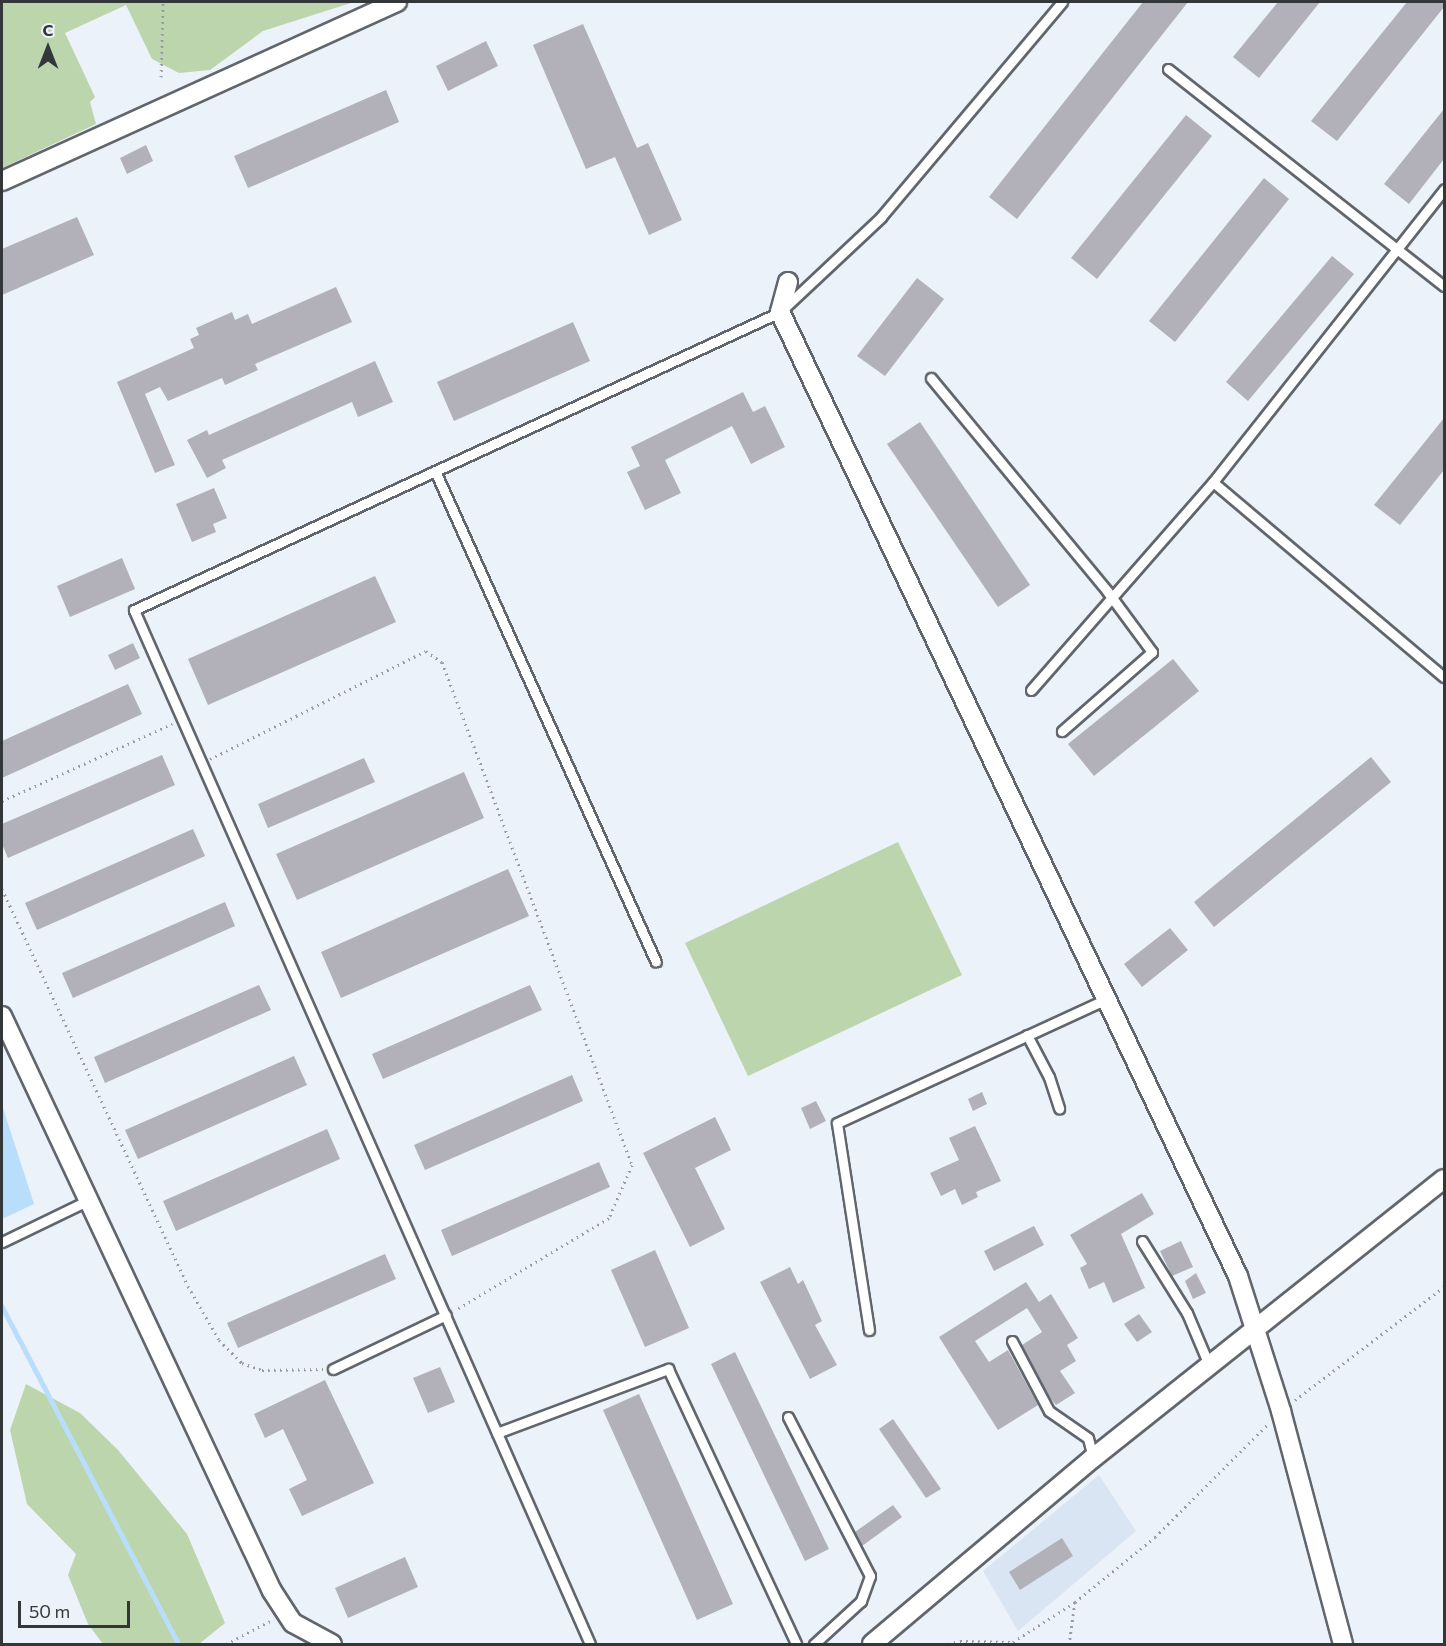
<!DOCTYPE html>
<meta charset="utf-8">
<style>
body{margin:0}
#map{position:relative;width:1446px;height:1646px;overflow:hidden;background:#ebf2f9;font-family:Commissioner,sans-serif}
div>[style]{position:absolute}
.built>*{inset:0;background:#dae5f3}
.green>*{inset:0;background:#bdd5ad}
.water>*{inset:0;background:#b9defc}
.stream>*{height:4.5px;margin:-2.25px;padding:0 2.25px;transform-origin:2.25px;border-radius:2.25px;background:#b9defc}
.building>*{inset:0;background:#b2b1ba}
.path>*{height:3px;margin-top:-1.5px;transform-origin:0;background:repeating-linear-gradient(90deg,#979ca1 0 1.5px,transparent 0 6px)}
.roads{filter:drop-shadow(2px 0 #61666c) drop-shadow(-2px 0 #61666c) drop-shadow(0 2px #61666c) drop-shadow(0 -2px #61666c)}
.lane>*{height:9px;margin:-4.5px;padding:0 4.5px;transform-origin:4.5px;border-radius:4.5px;background:#fff}
.street>*{height:18px;margin:-9px;padding:0 9px;transform-origin:9px;border-radius:9px;background:#fff}
span{translate:-50% -50%;white-space:nowrap;text-align:center;line-height:1.15;-webkit-text-stroke:4.5px #ebf2f9;paint-order:stroke}
.frame{position:absolute;inset:0;border:3px solid #34373a;pointer-events:none}
.north{position:absolute;left:18px;top:18px;width:60px;height:60px;-webkit-text-stroke:4px #ebf2f9;paint-order:stroke;rotate:0deg;font-size:16px;font-weight:700;line-height:24px;text-align:center;color:#34373a}
.north::after{content:'';display:block;margin:auto;width:21px;height:27px;background:#34373a;clip-path:polygon(50% 0,100% 100%,50% 72%,0 100%)}
.scale{position:absolute;left:18px;top:1601px;width:112px;height:27px;box-sizing:border-box;border:3px solid #34373a;border-top:0;padding-left:8px;font-size:18px;line-height:21px;white-space:nowrap;color:#34373a;-webkit-text-stroke:4px #ebf2f9;paint-order:stroke}
</style>
<div id="map">
<div class="built">
<i style="clip-path:polygon(1099px 1475px,1136px 1531px,1018px 1631px,983px 1571px)"></i>
</div>
<div class="green">
<i style="clip-path:polygon(2px 2px,354px 2px,263px 31px,210px 70px,179px 73px,152px 59px,126px 5px,65px 33px,95px 97px,90px 102px,96px 124px,2px 168px)"></i>
<i style="clip-path:polygon(898px 842px,962px 975px,748px 1076px,685px 943px)"></i>
<i style="clip-path:polygon(26px 1384px,80px 1413px,118px 1450px,187px 1534px,225px 1623px,199px 1644px,103px 1644px,88px 1624px,68px 1575px,76px 1554px,27px 1504px,10px 1430px)"></i>
</div>
<div class="water">
<i style="clip-path:polygon(2px 1105px,34px 1204px,2px 1219px)"></i>
</div>
<div class="stream">
<i style="left:2px;top:1306px;width:382px;rotate:62.4deg"></i>
</div>
<div class="building">
<i style="clip-path:polygon(1143px 2px,1188px 2px,1017px 219px,989px 197px)"></i>
<i style="clip-path:polygon(1278px 2px,1320px 2px,1259px 78px,1233px 57px)"></i>
<i style="clip-path:polygon(1407px 2px,1444px 2px,1444px 7px,1337px 141px,1311px 121px)"></i>
<i style="clip-path:polygon(583px 24px,637px 148px,648px 143px,682px 220px,649px 235px,615px 157px,586px 169px,533px 45px)"></i>
<i style="clip-path:polygon(486px 41px,498px 66px,448px 91px,436px 66px)"></i>
<i style="clip-path:polygon(386px 90px,399px 122px,248px 188px,234px 156px)"></i>
<i style="clip-path:polygon(1444px 109px,1444px 159px,1409px 204px,1384px 184px)"></i>
<i style="clip-path:polygon(1186px 115px,1212px 136px,1097px 279px,1071px 258px)"></i>
<i style="clip-path:polygon(146px 145px,153px 161px,127px 174px,120px 158px)"></i>
<i style="clip-path:polygon(1264px 178px,1289px 199px,1175px 342px,1149px 321px)"></i>
<i style="clip-path:polygon(77px 217px,94px 255px,2px 295px,2px 249px)"></i>
<i style="clip-path:polygon(1332px 256px,1354px 274px,1248px 401px,1226px 382px)"></i>
<i style="clip-path:polygon(917px 278px,944px 299px,885px 376px,857px 356px)"></i>
<i style="clip-path:polygon(336px 287px,352px 322px,255px 364px,258px 370px,225px 385px,222px 378px,168px 401px,160px 387px,145px 394px,175px 465px,155px 473px,117px 382px,194px 348px,190px 339px,199px 335px,196px 328px,232px 312px,235px 320px,248px 314px,252px 324px)"></i>
<i style="clip-path:polygon(573px 322px,590px 361px,454px 421px,437px 382px)"></i>
<i style="clip-path:polygon(375px 361px,393px 402px,358px 417px,352px 402px,222px 460px,226px 468px,207px 478px,187px 440px,207px 430px,209px 435px)"></i>
<i style="clip-path:polygon(743px 392px,753px 412px,765px 406px,785px 447px,751px 464px,732px 426px,665px 460px,681px 493px,645px 510px,627px 472px,640px 466px,631px 447px)"></i>
<i style="clip-path:polygon(1444px 418px,1444px 470px,1400px 525px,1374px 505px)"></i>
<i style="clip-path:polygon(920px 422px,1030px 585px,998px 607px,887px 444px)"></i>
<i style="clip-path:polygon(214px 488px,227px 518px,213px 524px,216px 532px,192px 542px,176px 504px)"></i>
<i style="clip-path:polygon(122px 558px,135px 589px,70px 617px,57px 586px)"></i>
<i style="clip-path:polygon(375px 576px,396px 622px,208px 705px,188px 659px)"></i>
<i style="clip-path:polygon(133px 643px,140px 658px,115px 670px,108px 655px)"></i>
<i style="clip-path:polygon(1173px 659px,1199px 691px,1094px 776px,1068px 744px)"></i>
<i style="clip-path:polygon(128px 684px,142px 714px,2px 778px,2px 741px)"></i>
<i style="clip-path:polygon(162px 755px,175px 785px,8px 858px,2px 844px,2px 824px)"></i>
<i style="clip-path:polygon(1371px 757px,1391px 782px,1214px 927px,1194px 902px)"></i>
<i style="clip-path:polygon(364px 758px,375px 782px,268px 828px,258px 804px)"></i>
<i style="clip-path:polygon(464px 772px,484px 818px,297px 900px,276px 854px)"></i>
<i style="clip-path:polygon(193px 829px,205px 856px,37px 930px,25px 903px)"></i>
<i style="clip-path:polygon(508px 869px,529px 916px,341px 998px,321px 952px)"></i>
<i style="clip-path:polygon(225px 902px,235px 926px,73px 998px,62px 973px)"></i>
<i style="clip-path:polygon(1170px 928px,1188px 950px,1142px 987px,1124px 964px)"></i>
<i style="clip-path:polygon(259px 985px,271px 1010px,105px 1083px,94px 1057px)"></i>
<i style="clip-path:polygon(530px 985px,542px 1010px,383px 1079px,372px 1054px)"></i>
<i style="clip-path:polygon(294px 1056px,307px 1085px,138px 1159px,125px 1130px)"></i>
<i style="clip-path:polygon(572px 1075px,583px 1101px,425px 1170px,414px 1145px)"></i>
<i style="clip-path:polygon(982px 1092px,987px 1104px,973px 1111px,968px 1099px)"></i>
<i style="clip-path:polygon(816px 1101px,826px 1121px,810px 1129px,801px 1108px)"></i>
<i style="clip-path:polygon(715px 1117px,731px 1150px,695px 1168px,725px 1229px,690px 1247px,643px 1153px)"></i>
<i style="clip-path:polygon(975px 1126px,1001px 1181px,976px 1192px,978px 1197px,962px 1205px,955px 1189px,941px 1196px,930px 1173px,959px 1160px,949px 1138px)"></i>
<i style="clip-path:polygon(327px 1129px,340px 1159px,176px 1231px,163px 1201px)"></i>
<i style="clip-path:polygon(599px 1162px,610px 1187px,452px 1256px,441px 1230px)"></i>
<i style="clip-path:polygon(1142px 1193px,1154px 1214px,1121px 1234px,1145px 1288px,1113px 1303px,1104px 1282px,1089px 1289px,1080px 1268px,1087px 1264px,1070px 1235px)"></i>
<i style="clip-path:polygon(1034px 1226px,1044px 1245px,994px 1271px,984px 1251px)"></i>
<i style="clip-path:polygon(1181px 1241px,1193px 1267px,1172px 1276px,1160px 1251px)"></i>
<i style="clip-path:polygon(655px 1250px,689px 1328px,645px 1347px,611px 1270px)"></i>
<i style="clip-path:polygon(385px 1254px,396px 1279px,238px 1348px,227px 1323px)"></i>
<i style="clip-path:polygon(790px 1267px,798px 1284px,803px 1280px,822px 1321px,815px 1325px,837px 1365px,810px 1379px,760px 1282px)"></i>
<i style="clip-path:polygon(1196px 1273px,1206px 1293px,1193px 1299px,1185px 1281px)"></i>
<i style="clip-path:polygon(1026px 1282px,1039px 1302px,1051px 1294px,1078px 1338px,1067px 1345px,1076px 1361px,1060px 1371px,1075px 1393px,1056px 1405px,1050px 1398px,1022px 1345px,1042px 1332px,1027px 1308px,975px 1341px,989px 1362px,1008px 1350px,1038px 1405px,998px 1430px,939px 1337px)"></i>
<i style="clip-path:polygon(1139px 1314px,1152px 1332px,1137px 1342px,1124px 1324px)"></i>
<i style="clip-path:polygon(735px 1352px,829px 1549px,805px 1561px,711px 1364px)"></i>
<i style="clip-path:polygon(440px 1367px,455px 1402px,428px 1413px,413px 1378px)"></i>
<i style="clip-path:polygon(325px 1380px,374px 1483px,302px 1516px,289px 1489px,307px 1480px,283px 1429px,265px 1438px,254px 1414px)"></i>
<i style="clip-path:polygon(639px 1394px,733px 1604px,697px 1620px,603px 1410px)"></i>
<i style="clip-path:polygon(893px 1419px,941px 1489px,926px 1498px,879px 1429px)"></i>
<i style="clip-path:polygon(893px 1505px,902px 1517px,862px 1546px,855px 1532px)"></i>
<i style="clip-path:polygon(1062px 1538px,1073px 1556px,1020px 1590px,1009px 1572px)"></i>
<i style="clip-path:polygon(405px 1557px,418px 1587px,348px 1618px,335px 1588px)"></i>
</div>
<div class="path">
<i style="left:161px;top:77px;width:75px;rotate:-88.5deg"></i>
<i style="left:210px;top:759px;width:241px;rotate:-26.6deg"></i>
<i style="left:426px;top:651px;width:19px;rotate:35deg"></i>
<i style="left:442px;top:662px;width:538px;rotate:69.31deg"></i>
<i style="left:632px;top:1165px;width:58px;rotate:113.5deg"></i>
<i style="left:609px;top:1218px;width:179px;rotate:149.1deg"></i>
<i style="left:2px;top:801px;width:187px;rotate:-24.4deg"></i>
<i style="left:2px;top:889px;width:438px;rotate:64.9deg"></i>
<i style="left:188px;top:1286px;width:62px;rotate:60.1deg"></i>
<i style="left:219px;top:1340px;width:33px;rotate:45deg"></i>
<i style="left:242px;top:1363px;width:21px;rotate:19deg"></i>
<i style="left:262px;top:1370px;width:61px;rotate:-0.9deg"></i>
<i style="left:1295px;top:1400px;width:187px;rotate:-37.2deg"></i>
<i style="left:1075px;top:1602px;width:103px;rotate:-39.1deg"></i>
<i style="left:1155px;top:1537px;width:160px;rotate:-45deg"></i>
<i style="left:226px;top:1644px;width:54px;rotate:-27.5deg"></i>
<i style="left:948px;top:1644px;width:12px;rotate:-14deg"></i>
<i style="left:960px;top:1641px;width:53px;rotate:1.1deg"></i>
<i style="left:1013px;top:1642px;width:74px;rotate:-32.8deg"></i>
<i style="left:1075px;top:1602px;width:42px;rotate:98.1deg"></i>
</div>
<div class="roads">
<div class="lane">
<i style="left:1168px;top:69px;width:351px;rotate:38.2deg"></i>
<i style="left:931px;top:378px;width:276px;rotate:50.4deg"></i>
<i style="left:1107px;top:591px;width:76px;rotate:53.6deg"></i>
<i style="left:1152px;top:652px;width:120px;rotate:138.7deg"></i>
<i style="left:435px;top:471px;width:538px;rotate:65.77deg"></i>
<i style="left:1213px;top:482px;width:373px;rotate:-51.7deg"></i>
<i style="left:1031px;top:690px;width:276px;rotate:-48.8deg"></i>
<i style="left:1213px;top:482px;width:302px;rotate:40.2deg"></i>
<i style="left:1027px;top:1035px;width:47px;rotate:62.4deg"></i>
<i style="left:1049px;top:1077px;width:33px;rotate:72deg"></i>
<i style="left:1142px;top:1241px;width:85px;rotate:58deg"></i>
<i style="left:1187px;top:1313px;width:56px;rotate:67.1deg"></i>
<i style="left:2px;top:1242px;width:94px;rotate:-25.8deg"></i>
<i style="left:869px;top:1330px;width:209px;rotate:-98.8deg"></i>
<i style="left:837px;top:1123px;width:296px;rotate:-24.7deg"></i>
<i style="left:1012px;top:1341px;width:79px;rotate:62.1deg"></i>
<i style="left:1049px;top:1411px;width:47px;rotate:34.7deg"></i>
<i style="left:1088px;top:1438px;width:21px;rotate:76deg"></i>
<i style="left:333px;top:1369px;width:125px;rotate:-25.5deg"></i>
<i style="left:788px;top:1417px;width:179px;rotate:62.7deg"></i>
<i style="left:870px;top:1576px;width:27px;rotate:110deg"></i>
<i style="left:861px;top:1601px;width:64px;rotate:137.5deg"></i>
<i style="left:497px;top:1433px;width:183px;rotate:-20.5deg"></i>
<i style="left:668px;top:1369px;width:303px;rotate:65deg"></i>
<i style="left:590px;top:1644px;width:1130px;rotate:-113.8deg"></i>
<i style="left:134px;top:610px;width:711px;rotate:-24.76deg"></i>
<i style="left:780px;top:312px;width:139px;rotate:-43.2deg"></i>
<i style="left:881px;top:217px;width:281px;rotate:-49.9deg"></i>
</div>
<div class="street">
<i style="left:2px;top:181px;width:434px;rotate:-24.4deg"></i>
<i style="left:788px;top:282px;width:31px;rotate:105deg"></i>
<i style="left:780px;top:312px;width:1067px;rotate:64.59deg"></i>
<i style="left:1238px;top:1276px;width:142px;rotate:72.3deg"></i>
<i style="left:1281px;top:1411px;width:241px;rotate:75.1deg"></i>
<i style="left:2px;top:1016px;width:635px;rotate:64.85deg"></i>
<i style="left:272px;top:1591px;width:38px;rotate:57deg"></i>
<i style="left:293px;top:1623px;width:44px;rotate:28.3deg"></i>
<i style="left:872px;top:1644px;width:289px;rotate:-40.1deg"></i>
<i style="left:1093px;top:1458px;width:448px;rotate:-38.5deg"></i>
</div>
</div>
<div class="frame"></div>
<div class="north">С</div>
<div class="scale">50 m</div>
</div>
